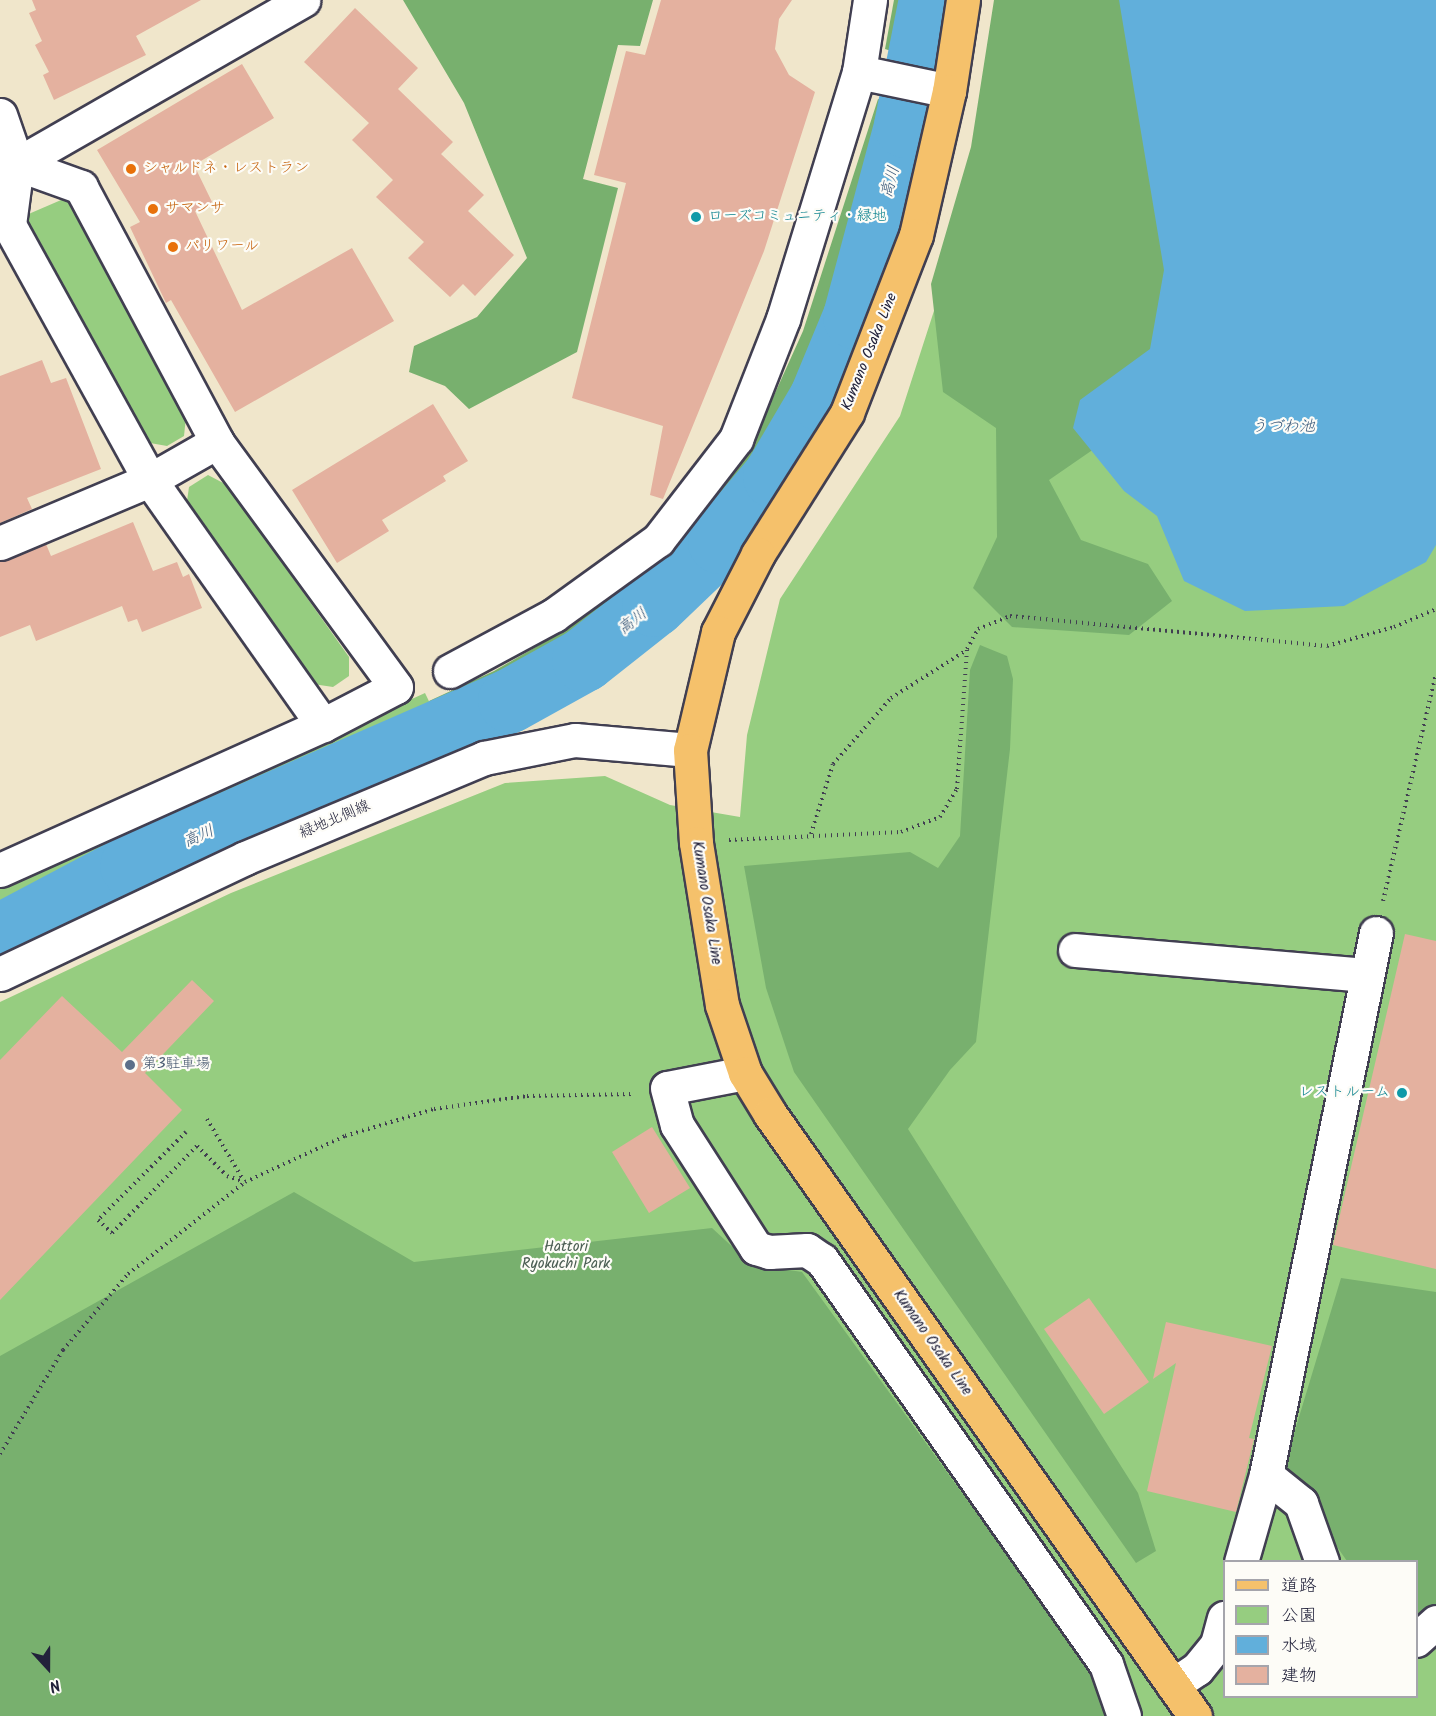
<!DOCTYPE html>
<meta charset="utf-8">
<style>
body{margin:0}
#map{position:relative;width:1436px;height:1716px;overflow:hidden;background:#f0e6cb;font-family:Kalam,"Klee One",sans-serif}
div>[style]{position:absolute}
.green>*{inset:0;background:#96cd80}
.forest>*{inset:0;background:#78b06e}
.water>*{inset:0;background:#61afdb}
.river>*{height:64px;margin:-32px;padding:0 32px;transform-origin:32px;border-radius:32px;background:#61afdb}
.building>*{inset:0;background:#e4b19f}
.path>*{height:4px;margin-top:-2px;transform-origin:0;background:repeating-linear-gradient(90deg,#413f51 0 1.5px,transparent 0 6px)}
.roads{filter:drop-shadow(2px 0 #413f51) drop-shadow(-2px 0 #413f51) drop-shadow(0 2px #413f51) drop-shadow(0 -2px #413f51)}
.minor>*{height:33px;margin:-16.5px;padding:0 16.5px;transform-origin:16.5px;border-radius:16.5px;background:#fff}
.major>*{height:33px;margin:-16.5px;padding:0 16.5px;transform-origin:16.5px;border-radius:16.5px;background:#f5c16b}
.dots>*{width:16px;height:16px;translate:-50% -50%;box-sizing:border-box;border:3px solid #fdfcf7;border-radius:50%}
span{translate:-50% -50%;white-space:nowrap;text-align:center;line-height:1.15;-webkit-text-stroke:4.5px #fdfcf7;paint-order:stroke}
.food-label{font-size:15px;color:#c56008}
.left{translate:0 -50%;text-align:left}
.culture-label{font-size:15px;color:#0d838f}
.right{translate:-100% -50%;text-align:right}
.street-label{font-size:15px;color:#22223b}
.service-label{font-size:15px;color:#4e5e75}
.park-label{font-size:15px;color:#4b5e53}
.water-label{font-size:16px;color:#3b5a7b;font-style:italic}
.legend{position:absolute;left:1223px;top:1560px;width:195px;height:138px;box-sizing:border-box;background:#fdfcf7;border:2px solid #a5a5ac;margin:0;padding:8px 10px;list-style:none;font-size:18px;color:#22223b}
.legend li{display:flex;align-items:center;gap:12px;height:30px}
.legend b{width:30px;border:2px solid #a5a5ac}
.north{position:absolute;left:18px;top:1638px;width:60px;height:60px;-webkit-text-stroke:4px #fdfcf7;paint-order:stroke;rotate:159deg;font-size:16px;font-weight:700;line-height:24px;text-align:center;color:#22223b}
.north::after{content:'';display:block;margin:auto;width:21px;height:27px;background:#22223b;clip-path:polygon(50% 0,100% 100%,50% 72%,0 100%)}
</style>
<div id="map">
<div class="green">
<i style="clip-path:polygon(evenodd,1436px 0,1436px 1716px,0 1716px,0 1002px,231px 893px,505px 783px,605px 776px,670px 805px,740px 817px,747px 735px,780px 599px,900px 416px,985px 153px,1436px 0,1224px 1562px,1416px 1562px,1416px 1696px,1224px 1696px,1224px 1562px)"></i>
<i style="clip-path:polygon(68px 197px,186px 417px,184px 436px,167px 446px,150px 443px,24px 216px)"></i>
<i style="clip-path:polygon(208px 475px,227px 485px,349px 657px,349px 676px,333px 687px,313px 684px,186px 508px,189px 487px)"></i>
<i style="clip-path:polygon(425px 693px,439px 722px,126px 856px,0 922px,0 887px)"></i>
</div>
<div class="forest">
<i style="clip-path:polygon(403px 0,653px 0,640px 46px,618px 45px,583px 179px,618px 188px,577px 352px,469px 409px,445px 386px,409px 372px,414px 346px,477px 317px,527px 258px,464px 103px)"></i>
<i style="clip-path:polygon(894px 0,921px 0,910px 57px,885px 49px)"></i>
<i style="clip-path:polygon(994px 0,1131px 0,1181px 293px,1120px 431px,1049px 480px,1081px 540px,1148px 564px,1172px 601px,1129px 635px,1012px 627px,973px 588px,997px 537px,996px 428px,943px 392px,931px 284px,971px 147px)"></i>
<i style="clip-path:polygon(878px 99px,899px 105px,846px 314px,814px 395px,767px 473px,714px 537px,650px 598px,577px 653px,505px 693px,439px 722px,429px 701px,494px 671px,567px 629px,670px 549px,749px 451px,803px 331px)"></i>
<i style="clip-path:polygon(980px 645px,1007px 656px,1013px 679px,1010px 749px,976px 1042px,950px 1070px,908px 1129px,1138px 1493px,1156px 1551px,1136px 1563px,794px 1072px,766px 988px,744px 866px,910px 852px,938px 868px,960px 836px,970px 670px)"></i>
<i style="clip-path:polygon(294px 1192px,414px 1262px,712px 1228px,751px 1264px,802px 1272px,1107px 1693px,1110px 1716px,0 1716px,0 1356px)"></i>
<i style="clip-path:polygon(1341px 1278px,1436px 1292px,1436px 1614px,1417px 1626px,1416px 1562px,1347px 1561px,1283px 1470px)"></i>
</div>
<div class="water">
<i style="clip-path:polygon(1119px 0,1436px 0,1436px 545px,1426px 562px,1344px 606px,1245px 611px,1184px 581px,1157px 516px,1124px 491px,1073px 428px,1080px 400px,1150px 349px,1164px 270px)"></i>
</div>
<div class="river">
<i style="left:0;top:936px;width:149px;rotate:-27.9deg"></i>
<i style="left:132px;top:866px;width:412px;rotate:-23.6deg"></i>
<i style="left:510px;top:701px;width:85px;rotate:-29deg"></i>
<i style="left:584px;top:660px;width:89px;rotate:-38.2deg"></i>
<i style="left:654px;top:605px;width:91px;rotate:-43.7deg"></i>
<i style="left:720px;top:542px;width:85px;rotate:-49.8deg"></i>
<i style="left:775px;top:477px;width:91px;rotate:-59.5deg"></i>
<i style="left:821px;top:399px;width:89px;rotate:-67.5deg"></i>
<i style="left:855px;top:317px;width:198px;rotate:-75deg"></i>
<i style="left:906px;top:126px;width:128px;rotate:-78.8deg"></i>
</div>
<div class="building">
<i style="clip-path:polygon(32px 0,201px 0,136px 36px,146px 55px,54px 100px,43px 75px,49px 72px,35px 45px,42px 41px,29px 13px,36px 10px)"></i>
<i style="clip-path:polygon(661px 0,792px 0,779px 19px,775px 49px,789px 75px,815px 92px,764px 251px,663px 499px,650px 495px,663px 426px,572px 398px,626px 183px,594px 175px,626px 51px,645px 55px)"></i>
<i style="clip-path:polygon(355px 8px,418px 68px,398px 89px,453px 142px,441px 154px,484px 195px,468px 211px,514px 255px,475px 296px,463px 284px,450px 297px,408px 258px,424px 242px,376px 197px,393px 180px,352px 140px,369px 123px,304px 62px)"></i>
<i style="clip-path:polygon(242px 64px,274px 118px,194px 165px,212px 202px,195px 211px,242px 310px,352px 248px,394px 321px,235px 412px,171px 300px,166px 303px,130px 227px,140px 222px,97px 150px)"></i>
<i style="clip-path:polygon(42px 360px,51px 383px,66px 378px,101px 469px,27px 498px,32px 509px,0 523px,0 376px)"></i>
<i style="clip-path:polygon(433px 404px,468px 461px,443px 476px,446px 481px,382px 520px,389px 531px,337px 563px,292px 490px)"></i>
<i style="clip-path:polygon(133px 522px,153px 571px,177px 562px,183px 577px,189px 574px,202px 608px,142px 632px,137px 619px,128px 622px,122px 606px,36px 641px,30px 625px,0 637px,0 561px,46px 544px,51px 556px)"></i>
<i style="clip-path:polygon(1405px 934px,1436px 941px,1436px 1269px,1333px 1245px)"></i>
<i style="clip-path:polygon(192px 980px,214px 1001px,145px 1073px,182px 1110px,0 1300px,0 1060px,62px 996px,122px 1052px)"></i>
<i style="clip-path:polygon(652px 1127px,690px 1188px,649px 1213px,612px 1152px)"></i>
<i style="clip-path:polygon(1089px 1298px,1149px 1382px,1104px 1414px,1044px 1329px)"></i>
<i style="clip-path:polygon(1166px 1322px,1272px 1346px,1249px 1438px,1254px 1439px,1236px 1512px,1147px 1491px,1176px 1363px,1153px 1379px)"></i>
</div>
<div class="path">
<i style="left:811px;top:834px;width:73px;rotate:-72.6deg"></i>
<i style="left:833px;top:764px;width:88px;rotate:-48.7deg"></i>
<i style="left:891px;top:698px;width:90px;rotate:-32.3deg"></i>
<i style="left:729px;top:840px;width:172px;rotate:-2.7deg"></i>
<i style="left:901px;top:832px;width:42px;rotate:-21deg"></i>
<i style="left:940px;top:817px;width:33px;rotate:-59deg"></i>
<i style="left:957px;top:789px;width:140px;rotate:-85.9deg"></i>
<i style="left:967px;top:649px;width:23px;rotate:-61deg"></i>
<i style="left:978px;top:629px;width:35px;rotate:-22deg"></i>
<i style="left:1010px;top:616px;width:318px;rotate:5.4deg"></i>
<i style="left:1327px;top:646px;width:70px;rotate:-15.8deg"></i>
<i style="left:1394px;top:627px;width:46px;rotate:-23.2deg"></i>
<i style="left:1383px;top:901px;width:233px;rotate:-76.9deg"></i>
<i style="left:207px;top:1119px;width:72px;rotate:59.2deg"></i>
<i style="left:186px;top:1132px;width:124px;rotate:135deg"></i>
<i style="left:98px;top:1220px;width:19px;rotate:43deg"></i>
<i style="left:112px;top:1233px;width:122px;rotate:-45.7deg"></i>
<i style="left:197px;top:1146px;width:42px;rotate:45deg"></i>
<i style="left:227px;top:1176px;width:18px;rotate:19deg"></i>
<i style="left:0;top:1454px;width:122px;rotate:-58.8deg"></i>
<i style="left:63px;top:1350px;width:100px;rotate:-49.5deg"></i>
<i style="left:128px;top:1274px;width:149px;rotate:-38.2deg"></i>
<i style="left:245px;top:1182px;width:110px;rotate:-24.7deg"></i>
<i style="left:345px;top:1136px;width:93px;rotate:-16.9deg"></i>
<i style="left:434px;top:1109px;width:94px;rotate:-8deg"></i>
<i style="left:527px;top:1096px;width:106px;rotate:-1.1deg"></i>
</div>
<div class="roads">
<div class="minor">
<i style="left:859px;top:72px;width:92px;rotate:11.9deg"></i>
<i style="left:0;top:115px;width:52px;rotate:70.9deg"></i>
<i style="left:17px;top:164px;width:18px;rotate:158deg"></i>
<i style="left:17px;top:164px;width:62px;rotate:97.5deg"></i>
<i style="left:9px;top:225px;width:291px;rotate:61.1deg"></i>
<i style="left:150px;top:480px;width:300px;rotate:54.8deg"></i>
<i style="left:17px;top:164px;width:330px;rotate:-29.8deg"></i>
<i style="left:0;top:543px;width:163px;rotate:-22.8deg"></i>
<i style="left:150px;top:480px;width:77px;rotate:-29.6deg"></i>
<i style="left:450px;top:671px;width:118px;rotate:-28.3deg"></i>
<i style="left:554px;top:615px;width:128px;rotate:-35.8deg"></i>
<i style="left:658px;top:540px;width:128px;rotate:-52.3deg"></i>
<i style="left:736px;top:439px;width:129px;rotate:-68.6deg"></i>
<i style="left:783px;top:319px;width:258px;rotate:-72.9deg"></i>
<i style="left:859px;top:72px;width:73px;rotate:-81.3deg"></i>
<i style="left:0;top:870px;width:354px;rotate:-24.2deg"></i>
<i style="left:323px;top:725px;width:82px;rotate:-27.5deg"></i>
<i style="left:396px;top:687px;width:303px;rotate:-126.2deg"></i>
<i style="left:217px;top:442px;width:289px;rotate:-118.1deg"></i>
<i style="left:81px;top:187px;width:68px;rotate:-160.2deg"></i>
<i style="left:1075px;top:950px;width:293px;rotate:4.9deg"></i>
<i style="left:0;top:974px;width:271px;rotate:-25.3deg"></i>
<i style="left:245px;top:858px;width:259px;rotate:-22.7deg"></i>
<i style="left:484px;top:758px;width:93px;rotate:-11.2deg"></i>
<i style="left:575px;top:740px;width:115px;rotate:5deg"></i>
<i style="left:745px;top:1073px;width:79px;rotate:169.1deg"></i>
<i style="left:667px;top:1088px;width:38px;rotate:75deg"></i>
<i style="left:677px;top:1125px;width:146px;rotate:57.3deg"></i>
<i style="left:756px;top:1248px;width:14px;rotate:17deg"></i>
<i style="left:769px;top:1252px;width:38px;rotate:-3deg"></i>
<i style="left:807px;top:1250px;width:18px;rotate:34deg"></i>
<i style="left:822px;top:1260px;width:494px;rotate:54.9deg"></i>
<i style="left:1106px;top:1664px;width:55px;rotate:70.9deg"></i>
<i style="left:1266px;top:1475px;width:45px;rotate:38.7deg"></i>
<i style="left:1301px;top:1503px;width:63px;rotate:70.4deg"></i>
<i style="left:1241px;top:1562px;width:91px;rotate:-74deg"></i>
<i style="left:1266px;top:1475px;width:553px;rotate:-78.53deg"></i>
<i style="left:1416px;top:1640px;width:27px;rotate:-42deg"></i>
<i style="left:1173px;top:1685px;width:29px;rotate:-34deg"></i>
<i style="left:1197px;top:1669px;width:32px;rotate:-51deg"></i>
<i style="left:1217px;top:1644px;width:27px;rotate:-75deg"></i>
</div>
<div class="major">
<i style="left:963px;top:0;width:92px;rotate:98.7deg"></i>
<i style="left:949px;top:91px;width:148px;rotate:102.9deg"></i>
<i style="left:916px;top:235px;width:191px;rotate:111.2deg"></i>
<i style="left:847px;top:413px;width:167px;rotate:122.3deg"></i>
<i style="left:758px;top:554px;width:88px;rotate:117.1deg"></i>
<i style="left:718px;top:632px;width:121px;rotate:103.3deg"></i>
<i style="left:690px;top:750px;width:93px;rotate:86.3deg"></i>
<i style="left:696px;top:843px;width:164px;rotate:80.9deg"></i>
<i style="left:722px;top:1005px;width:72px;rotate:71.3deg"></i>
<i style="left:745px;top:1073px;width:48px;rotate:58.6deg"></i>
<i style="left:770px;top:1114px;width:737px;rotate:54.78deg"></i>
</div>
</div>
<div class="dots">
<i style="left:131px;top:169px;background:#e8710a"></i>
<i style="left:153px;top:209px;background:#e8710a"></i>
<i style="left:696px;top:217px;background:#0f9aa8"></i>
<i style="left:173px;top:247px;background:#e8710a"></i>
<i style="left:130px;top:1065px;background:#5c6f8a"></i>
<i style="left:1402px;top:1093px;background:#0f9aa8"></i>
</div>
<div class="food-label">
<span class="left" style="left:143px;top:169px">シャルドネ・レストラン</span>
<span class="left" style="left:165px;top:209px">サマンサ</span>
<span class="left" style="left:185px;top:247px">パリワール</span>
</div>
<div class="culture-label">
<span class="left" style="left:708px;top:217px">ローズコミュニティ・緑地</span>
<span class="right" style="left:1390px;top:1093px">レストルーム</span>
</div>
<div class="street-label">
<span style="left:870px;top:352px;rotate:-68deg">Kumano Osaka Line</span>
<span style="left:335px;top:820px;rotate:-23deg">緑地北側線</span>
<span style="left:706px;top:903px;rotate:81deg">Kumano Osaka Line</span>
<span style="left:932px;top:1343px;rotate:55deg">Kumano Osaka Line</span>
</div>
<div class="service-label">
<span class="left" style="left:142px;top:1065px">第3駐車場</span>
</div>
<div class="park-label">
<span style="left:566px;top:1256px">Hattori<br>Ryokuchi Park</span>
</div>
<div class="water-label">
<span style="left:891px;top:182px;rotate:-75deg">高川</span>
<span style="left:1283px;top:427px">うづわ池</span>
<span style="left:633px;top:622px;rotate:-38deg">高川</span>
<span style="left:199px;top:837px;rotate:-24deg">高川</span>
</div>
<ul class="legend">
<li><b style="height:8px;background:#f5c16b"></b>道路</li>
<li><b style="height:16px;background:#96cd80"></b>公園</li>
<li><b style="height:16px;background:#61afdb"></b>水域</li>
<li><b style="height:16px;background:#e4b19f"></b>建物</li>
</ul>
<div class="north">N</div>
</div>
